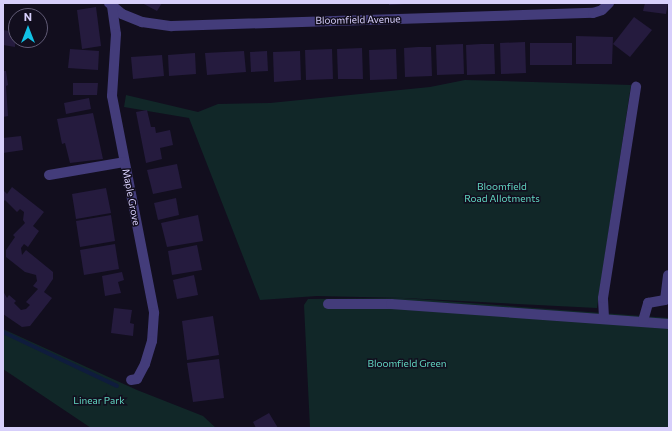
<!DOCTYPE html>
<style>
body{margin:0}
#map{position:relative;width:672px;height:431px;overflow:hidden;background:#120e1e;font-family:Commissioner,sans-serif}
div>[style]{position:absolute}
.green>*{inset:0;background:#112728}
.stream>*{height:4px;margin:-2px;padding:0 2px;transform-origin:2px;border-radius:2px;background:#0f1c3d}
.building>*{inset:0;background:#251b3e}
.minor>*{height:10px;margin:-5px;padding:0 5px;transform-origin:5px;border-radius:5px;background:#433c7a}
span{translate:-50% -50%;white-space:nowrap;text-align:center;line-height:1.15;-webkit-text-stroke:3px #120e1e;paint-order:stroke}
.street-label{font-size:10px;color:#d7cffb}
.park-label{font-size:10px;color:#61d5c0}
.frame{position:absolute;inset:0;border:4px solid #d7cffb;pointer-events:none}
.north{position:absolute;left:8px;top:8px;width:40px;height:40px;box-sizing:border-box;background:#120e1e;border:1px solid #615b76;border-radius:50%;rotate:0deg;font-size:11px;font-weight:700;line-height:16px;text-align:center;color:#d7cffb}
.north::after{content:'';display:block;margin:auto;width:14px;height:18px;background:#11c1e5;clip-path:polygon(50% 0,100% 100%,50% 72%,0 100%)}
</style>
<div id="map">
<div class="green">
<i style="clip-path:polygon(465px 80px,631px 85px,597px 308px,404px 298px,317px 296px,260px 300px,189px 118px,124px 107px,126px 95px,198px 112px,218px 104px,270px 103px,430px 87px)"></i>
<i style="clip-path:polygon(403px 298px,669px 318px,669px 428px,310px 428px,304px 305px,308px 299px)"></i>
<i style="clip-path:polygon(3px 329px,137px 390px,203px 416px,216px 428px,91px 428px,3px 369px)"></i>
</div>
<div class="stream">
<i style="left:3px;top:332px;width:126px;rotate:25.3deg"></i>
</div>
<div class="building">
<i style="clip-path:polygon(142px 3px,162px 3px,157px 11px)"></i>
<i style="clip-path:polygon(389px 3px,405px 3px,405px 4px,389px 5px)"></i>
<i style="clip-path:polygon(645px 3px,668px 3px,666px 14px,643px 11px)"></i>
<i style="clip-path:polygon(96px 7px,101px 46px,82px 49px,77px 10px)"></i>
<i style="clip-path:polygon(634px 17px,652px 30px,630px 57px,613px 44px)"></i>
<i style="clip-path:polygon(3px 30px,16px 32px,15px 47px,3px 45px)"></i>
<i style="clip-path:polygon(576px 36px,613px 37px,612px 64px,576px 64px)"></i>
<i style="clip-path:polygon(525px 42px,526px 73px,501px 74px,500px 43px)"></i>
<i style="clip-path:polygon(530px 43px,572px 43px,572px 65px,530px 65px)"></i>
<i style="clip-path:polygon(463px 44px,464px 74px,437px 75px,436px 45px)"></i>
<i style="clip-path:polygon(481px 44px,494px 44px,495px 74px,467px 75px,466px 45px)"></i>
<i style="clip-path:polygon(418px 47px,431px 47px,432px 76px,405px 77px,404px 48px)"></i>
<i style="clip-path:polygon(362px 48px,363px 79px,338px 79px,337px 49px)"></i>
<i style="clip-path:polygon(70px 49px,99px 51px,98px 70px,68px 68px)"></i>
<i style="clip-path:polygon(332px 49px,333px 79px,306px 80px,305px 50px)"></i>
<i style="clip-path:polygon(396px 49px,397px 79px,370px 80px,369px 50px)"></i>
<i style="clip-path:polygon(244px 51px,246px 72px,207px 75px,205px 53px)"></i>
<i style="clip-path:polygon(267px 51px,268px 71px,251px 72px,250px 52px)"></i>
<i style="clip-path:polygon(300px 51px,301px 80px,274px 82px,273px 52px)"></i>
<i style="clip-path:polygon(195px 53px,196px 74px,169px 76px,168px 55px)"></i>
<i style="clip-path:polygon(162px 55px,164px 76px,133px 79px,131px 57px)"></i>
<i style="clip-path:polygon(3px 71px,6px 71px,8px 85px,6px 86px,8px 116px,3px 117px)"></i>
<i style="clip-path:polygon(73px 83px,98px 83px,97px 95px,73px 95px)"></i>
<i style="clip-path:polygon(89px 98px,91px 109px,66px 114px,64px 103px)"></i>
<i style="clip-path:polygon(147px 110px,151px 127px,155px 127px,156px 133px,170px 130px,173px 145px,160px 148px,162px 159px,146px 163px,136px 112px)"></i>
<i style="clip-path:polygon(93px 113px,103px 159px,70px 163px,65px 143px,62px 144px,57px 119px)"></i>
<i style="clip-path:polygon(21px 136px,23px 150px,3px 153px,3px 138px)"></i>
<i style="clip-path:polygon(177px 164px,182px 188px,153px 194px,147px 170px)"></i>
<i style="clip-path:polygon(12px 187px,44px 212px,33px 226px,39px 231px,28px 247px,24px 244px,21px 248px,22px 255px,26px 250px,53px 272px,53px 279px,44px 292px,52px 298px,30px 326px,22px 327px,3px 314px,3px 291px,7px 298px,9px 295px,16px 301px,14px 303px,21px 310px,26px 309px,30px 305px,26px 302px,38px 289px,33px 286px,37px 281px,36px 275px,25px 272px,6px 257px,6px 250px,15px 237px,13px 235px,25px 223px,23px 220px,24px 212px,20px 209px,17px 212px,5px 200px,3px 202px,3px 190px,7px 194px)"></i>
<i style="clip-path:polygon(106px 188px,111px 213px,76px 219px,72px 194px)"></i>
<i style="clip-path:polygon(176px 198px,179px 215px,158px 220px,154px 203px)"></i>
<i style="clip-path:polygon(111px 215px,115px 241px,80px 247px,76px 221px)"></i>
<i style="clip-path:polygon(198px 215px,203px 241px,167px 247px,161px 223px)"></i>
<i style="clip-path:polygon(115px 244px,119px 269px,84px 275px,80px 250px)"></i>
<i style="clip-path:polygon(197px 245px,202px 270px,172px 275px,168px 251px)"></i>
<i style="clip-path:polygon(122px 272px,124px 280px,118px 282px,121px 293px,105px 296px,102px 276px)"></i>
<i style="clip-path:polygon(194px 275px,198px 295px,177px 299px,173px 280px)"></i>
<i style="clip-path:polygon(114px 308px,132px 310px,130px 323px,134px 324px,133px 336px,111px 333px)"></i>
<i style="clip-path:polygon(213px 316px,219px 355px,187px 360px,182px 321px)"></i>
<i style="clip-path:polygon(219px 359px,224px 398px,193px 402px,187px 363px)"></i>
<i style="clip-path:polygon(269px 413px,278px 428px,256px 428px,253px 422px)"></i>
</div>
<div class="minor">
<i style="left:109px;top:3px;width:17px;rotate:40deg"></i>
<i style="left:122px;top:14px;width:22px;rotate:22deg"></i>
<i style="left:142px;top:22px;width:30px;rotate:8deg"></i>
<i style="left:172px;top:26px;width:421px;rotate:-1.8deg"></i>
<i style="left:593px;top:13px;width:9px;rotate:-18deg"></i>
<i style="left:602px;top:10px;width:10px;rotate:-45deg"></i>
<i style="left:112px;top:6px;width:28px;rotate:82deg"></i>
<i style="left:116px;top:34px;width:62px;rotate:93.7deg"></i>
<i style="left:112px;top:96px;width:221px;rotate:79deg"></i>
<i style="left:154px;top:313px;width:28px;rotate:94deg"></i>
<i style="left:152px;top:341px;width:24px;rotate:107deg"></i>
<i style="left:145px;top:364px;width:17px;rotate:118deg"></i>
<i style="left:137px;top:379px;width:6px;rotate:171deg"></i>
<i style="left:49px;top:175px;width:76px;rotate:-9.8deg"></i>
<i style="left:328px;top:304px;width:63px"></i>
<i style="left:391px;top:304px;width:279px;rotate:4.1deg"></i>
<i style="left:604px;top:318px;width:20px;rotate:-93deg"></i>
<i style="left:603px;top:298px;width:214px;rotate:-81.1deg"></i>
<i style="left:643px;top:321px;width:19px;rotate:-74deg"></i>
<i style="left:648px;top:303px;width:17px;rotate:-10deg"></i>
<i style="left:665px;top:300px;width:25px;rotate:-83deg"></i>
</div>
<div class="street-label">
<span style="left:358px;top:20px;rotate:-1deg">Bloomfield Avenue</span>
<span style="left:131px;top:197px;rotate:79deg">Maple Grove</span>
</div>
<div class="park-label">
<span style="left:502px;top:192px">Bloomfield<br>Road Allotments</span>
<span style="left:407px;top:364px">Bloomfield Green</span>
<span style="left:99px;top:401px">Linear Park</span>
</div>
<div class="frame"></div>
<div class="north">N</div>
</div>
